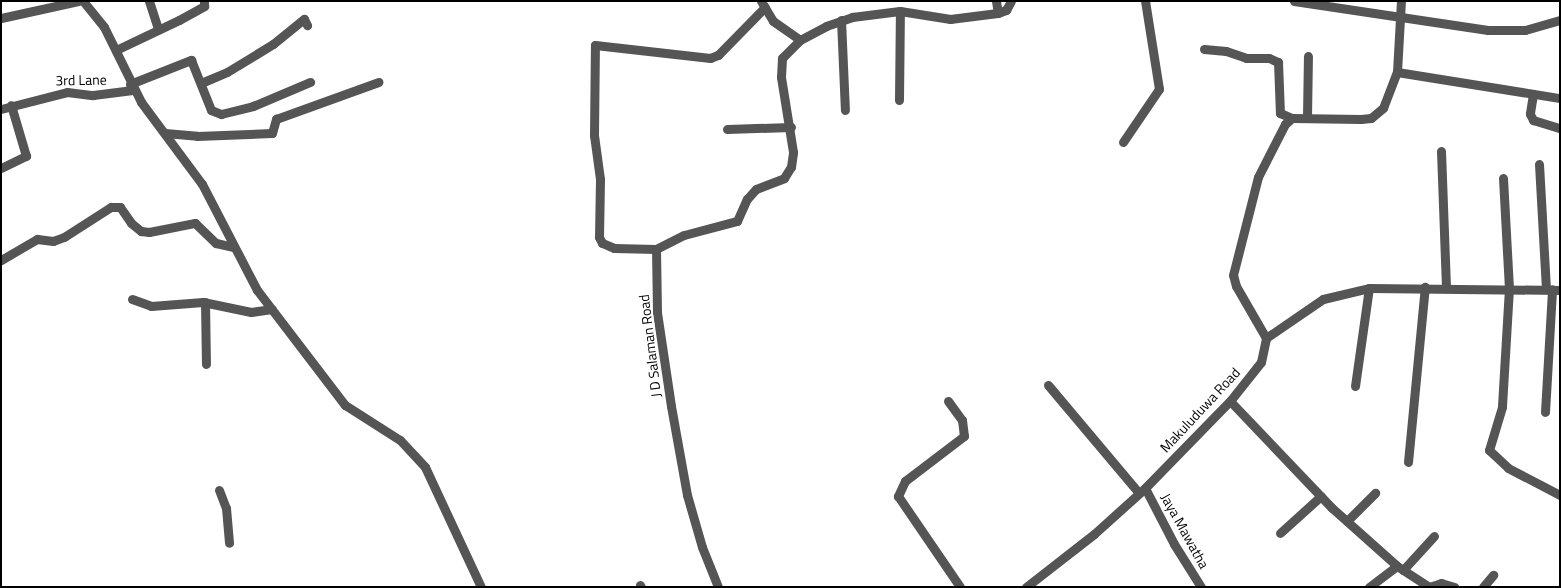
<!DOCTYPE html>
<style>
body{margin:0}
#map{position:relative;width:1561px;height:588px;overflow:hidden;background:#fff;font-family:"Titillium Web",sans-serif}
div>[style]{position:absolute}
.minor>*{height:9px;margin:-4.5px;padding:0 4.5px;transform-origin:4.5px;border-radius:4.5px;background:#555}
span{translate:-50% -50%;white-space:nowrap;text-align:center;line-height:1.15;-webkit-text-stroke:4px #fff;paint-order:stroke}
.street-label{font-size:14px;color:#000}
.frame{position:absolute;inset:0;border:2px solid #000;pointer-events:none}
</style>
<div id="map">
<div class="minor">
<i style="left:83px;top:1px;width:33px;rotate:51deg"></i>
<i style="left:104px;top:27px;width:84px;rotate:63.7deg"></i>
<i style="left:141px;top:102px;width:102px;rotate:53.4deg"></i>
<i style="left:202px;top:184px;width:119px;rotate:62.6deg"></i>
<i style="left:257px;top:290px;width:145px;rotate:52.6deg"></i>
<i style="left:345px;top:405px;width:65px;rotate:32.5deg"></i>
<i style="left:400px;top:440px;width:37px;rotate:47deg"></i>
<i style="left:425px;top:467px;width:132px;rotate:65deg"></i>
<i style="left:149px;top:1px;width:28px;rotate:72deg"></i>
<i style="left:761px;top:1px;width:23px;rotate:59deg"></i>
<i style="left:773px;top:21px;width:33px;rotate:35deg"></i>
<i style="left:800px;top:40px;width:30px;rotate:-28deg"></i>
<i style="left:826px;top:26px;width:28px;rotate:-19deg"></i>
<i style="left:852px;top:17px;width:48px;rotate:-7.1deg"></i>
<i style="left:900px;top:11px;width:51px;rotate:9.1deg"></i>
<i style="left:950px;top:19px;width:48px;rotate:-7.1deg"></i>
<i style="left:998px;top:13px;width:9px;rotate:-21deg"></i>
<i style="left:1006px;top:10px;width:10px;rotate:-61deg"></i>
<i style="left:996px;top:1px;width:12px;rotate:81deg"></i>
<i style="left:1294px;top:1px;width:196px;rotate:8.5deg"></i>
<i style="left:1488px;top:30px;width:37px"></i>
<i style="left:1525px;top:30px;width:36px;rotate:-16deg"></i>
<i style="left:1px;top:18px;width:79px;rotate:-12.4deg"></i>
<i style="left:841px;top:20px;width:90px;rotate:87.5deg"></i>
<i style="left:1204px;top:49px;width:22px;rotate:5deg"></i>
<i style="left:1226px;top:51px;width:21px;rotate:19deg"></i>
<i style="left:1246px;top:58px;width:23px"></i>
<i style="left:1269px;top:58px;width:10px;rotate:24deg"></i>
<i style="left:1278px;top:62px;width:51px;rotate:87.8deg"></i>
<i style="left:1280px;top:113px;width:13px;rotate:23deg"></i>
<i style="left:116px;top:50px;width:70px;rotate:-25.5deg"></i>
<i style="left:179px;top:20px;width:29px;rotate:-29deg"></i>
<i style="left:204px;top:6px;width:5px;rotate:-90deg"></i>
<i style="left:1397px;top:72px;width:165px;rotate:9.1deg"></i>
<i style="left:201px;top:83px;width:28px;rotate:-23deg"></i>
<i style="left:227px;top:72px;width:54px;rotate:-31.3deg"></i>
<i style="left:273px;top:44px;width:40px;rotate:-39deg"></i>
<i style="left:304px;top:19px;width:7px;rotate:63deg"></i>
<i style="left:130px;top:84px;width:66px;rotate:-21.5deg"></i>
<i style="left:191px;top:60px;width:54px;rotate:68.2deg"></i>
<i style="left:211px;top:110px;width:11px;rotate:22deg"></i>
<i style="left:221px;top:114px;width:33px;rotate:-14deg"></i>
<i style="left:253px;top:106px;width:62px;rotate:-22.8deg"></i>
<i style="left:1533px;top:94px;width:20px;rotate:99deg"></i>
<i style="left:1530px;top:114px;width:7px;rotate:63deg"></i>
<i style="left:1533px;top:120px;width:28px;rotate:17deg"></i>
<i style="left:899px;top:100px;width:89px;rotate:-89.4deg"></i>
<i style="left:1px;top:109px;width:68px;rotate:-14.4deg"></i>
<i style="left:67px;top:92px;width:26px;rotate:7deg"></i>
<i style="left:93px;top:95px;width:40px;rotate:-7.1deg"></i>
<i style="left:1307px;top:117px;width:61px;rotate:-89.1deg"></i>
<i style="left:727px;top:129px;width:64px;rotate:-1.8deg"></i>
<i style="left:165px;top:133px;width:32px;rotate:5deg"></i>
<i style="left:197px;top:136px;width:75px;rotate:-2.3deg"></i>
<i style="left:272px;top:133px;width:15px;rotate:-74deg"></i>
<i style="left:276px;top:119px;width:109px;rotate:-19.9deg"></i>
<i style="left:1123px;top:142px;width:64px;rotate:-55.8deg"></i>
<i style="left:1159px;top:89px;width:89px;rotate:-99deg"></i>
<i style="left:1441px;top:151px;width:136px;rotate:87.9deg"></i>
<i style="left:1539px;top:164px;width:125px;rotate:86.8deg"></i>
<i style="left:1px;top:168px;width:28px;rotate:-26deg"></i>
<i style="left:26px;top:156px;width:53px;rotate:-106.4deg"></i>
<i style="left:1503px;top:178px;width:110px;rotate:86.9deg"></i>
<i style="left:1509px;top:288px;width:119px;rotate:93.4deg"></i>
<i style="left:1502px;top:407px;width:45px;rotate:106.8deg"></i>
<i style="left:1489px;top:450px;width:26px;rotate:43deg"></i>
<i style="left:1508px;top:468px;width:59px;rotate:27.4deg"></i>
<i style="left:656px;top:249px;width:42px;rotate:-178.6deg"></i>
<i style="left:614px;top:248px;width:13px;rotate:-157deg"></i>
<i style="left:602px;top:243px;width:7px;rotate:-117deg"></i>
<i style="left:599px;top:237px;width:58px;rotate:-89deg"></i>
<i style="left:600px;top:179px;width:44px;rotate:-97.8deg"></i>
<i style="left:594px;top:135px;width:90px;rotate:-89.4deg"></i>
<i style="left:595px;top:45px;width:116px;rotate:6.4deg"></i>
<i style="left:710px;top:58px;width:9px;rotate:-21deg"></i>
<i style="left:718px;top:55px;width:67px;rotate:-45.6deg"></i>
<i style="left:1px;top:260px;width:42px;rotate:-30.3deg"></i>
<i style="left:37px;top:239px;width:16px;rotate:7deg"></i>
<i style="left:53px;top:241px;width:12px;rotate:-20deg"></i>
<i style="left:64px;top:237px;width:56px;rotate:-32.6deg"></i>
<i style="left:111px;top:207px;width:9px"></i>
<i style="left:120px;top:207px;width:19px;rotate:55deg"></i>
<i style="left:131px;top:223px;width:13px;rotate:39deg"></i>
<i style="left:141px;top:231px;width:8px;rotate:7deg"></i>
<i style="left:149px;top:232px;width:47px;rotate:-11.1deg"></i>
<i style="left:195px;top:223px;width:29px;rotate:44deg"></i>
<i style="left:216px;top:243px;width:18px;rotate:13deg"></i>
<i style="left:132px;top:299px;width:20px;rotate:20deg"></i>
<i style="left:151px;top:306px;width:52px;rotate:-4.4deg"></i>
<i style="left:203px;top:302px;width:49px;rotate:11.8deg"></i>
<i style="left:251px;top:312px;width:21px;rotate:-8deg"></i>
<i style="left:205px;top:302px;width:62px;rotate:89.1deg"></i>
<i style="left:1266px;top:338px;width:69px;rotate:-34.4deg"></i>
<i style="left:1323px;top:299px;width:47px;rotate:-13.4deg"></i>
<i style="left:1369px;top:288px;width:191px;rotate:0.6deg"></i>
<i style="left:1048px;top:385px;width:141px;rotate:49.9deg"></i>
<i style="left:1355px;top:386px;width:99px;rotate:-81.9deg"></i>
<i style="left:948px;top:401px;width:24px;rotate:54deg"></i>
<i style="left:962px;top:420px;width:16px;rotate:83deg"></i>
<i style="left:964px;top:436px;width:74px;rotate:142.7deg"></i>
<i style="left:905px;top:481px;width:17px;rotate:115deg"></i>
<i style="left:898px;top:496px;width:110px;rotate:55.7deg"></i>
<i style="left:1230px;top:401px;width:148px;rotate:46.4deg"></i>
<i style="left:1332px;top:508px;width:87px;rotate:41.7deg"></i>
<i style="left:1397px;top:566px;width:38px;rotate:33deg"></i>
<i style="left:1545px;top:412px;width:123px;rotate:-86.7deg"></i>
<i style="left:1408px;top:462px;width:176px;rotate:-84.5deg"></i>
<i style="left:1145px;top:488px;width:63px;rotate:62.6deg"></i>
<i style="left:1174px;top:544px;width:51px;rotate:57.9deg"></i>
<i style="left:219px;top:490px;width:19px;rotate:69deg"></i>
<i style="left:226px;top:508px;width:35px;rotate:85deg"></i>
<i style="left:1347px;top:521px;width:40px;rotate:-45deg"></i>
<i style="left:1280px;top:533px;width:55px;rotate:-42.1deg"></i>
<i style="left:1403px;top:570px;width:46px;rotate:-47.6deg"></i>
<i style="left:640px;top:585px;width:2px;rotate:63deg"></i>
<i style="left:718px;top:587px;width:43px;rotate:-111.8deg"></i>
<i style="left:702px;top:547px;width:54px;rotate:-106.1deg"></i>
<i style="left:687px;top:495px;width:90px;rotate:-100.2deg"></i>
<i style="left:671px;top:406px;width:95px;rotate:-98.5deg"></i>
<i style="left:657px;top:312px;width:63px;rotate:-90.9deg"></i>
<i style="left:656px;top:249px;width:31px;rotate:-27deg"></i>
<i style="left:684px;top:235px;width:55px;rotate:-14.8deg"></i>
<i style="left:737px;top:221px;width:24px;rotate:-66deg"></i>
<i style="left:747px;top:199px;width:13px;rotate:-48deg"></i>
<i style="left:756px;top:189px;width:30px;rotate:-21deg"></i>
<i style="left:784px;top:178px;width:13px;rotate:-58deg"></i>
<i style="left:791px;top:167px;width:15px;rotate:-82deg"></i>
<i style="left:793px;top:152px;width:76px;rotate:-99.1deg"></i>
<i style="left:781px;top:77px;width:19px;rotate:-87deg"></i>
<i style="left:782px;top:58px;width:25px;rotate:-45deg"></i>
<i style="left:1026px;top:587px;width:86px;rotate:-37.9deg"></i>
<i style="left:1094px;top:534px;width:69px;rotate:-42deg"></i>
<i style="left:1145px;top:488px;width:122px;rotate:-45.7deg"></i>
<i style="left:1230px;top:401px;width:50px;rotate:-51.5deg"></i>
<i style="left:1261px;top:362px;width:25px;rotate:-78deg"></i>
<i style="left:1266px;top:338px;width:60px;rotate:-120deg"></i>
<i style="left:1236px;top:286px;width:11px;rotate:-105deg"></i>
<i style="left:1233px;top:275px;width:101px;rotate:-75.7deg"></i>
<i style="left:1258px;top:177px;width:59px;rotate:-63deg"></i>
<i style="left:1285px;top:124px;width:9px;rotate:-41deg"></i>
<i style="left:1292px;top:118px;width:69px;rotate:0.8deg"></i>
<i style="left:1361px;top:119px;width:10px;rotate:-6deg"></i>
<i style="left:1371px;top:118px;width:16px;rotate:-40deg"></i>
<i style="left:1383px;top:108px;width:39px;rotate:-69deg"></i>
<i style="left:1397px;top:72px;width:71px;rotate:-86.8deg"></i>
<i style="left:1369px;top:587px;width:35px;rotate:-37deg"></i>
<i style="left:1429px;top:587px;width:13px;rotate:-18deg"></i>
<i style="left:1441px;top:583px;width:14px;rotate:17deg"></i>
<i style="left:1483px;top:587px;width:16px;rotate:-50deg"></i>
</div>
<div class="street-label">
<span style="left:81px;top:80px;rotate:-1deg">3rd Lane</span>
<span style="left:650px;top:346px;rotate:-97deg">J D Salaman Road</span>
<span style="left:1200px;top:410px;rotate:-47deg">Makuluduwa Road</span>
<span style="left:1185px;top:531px;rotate:61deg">Jaya Mawatha</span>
</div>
<div class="frame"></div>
</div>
